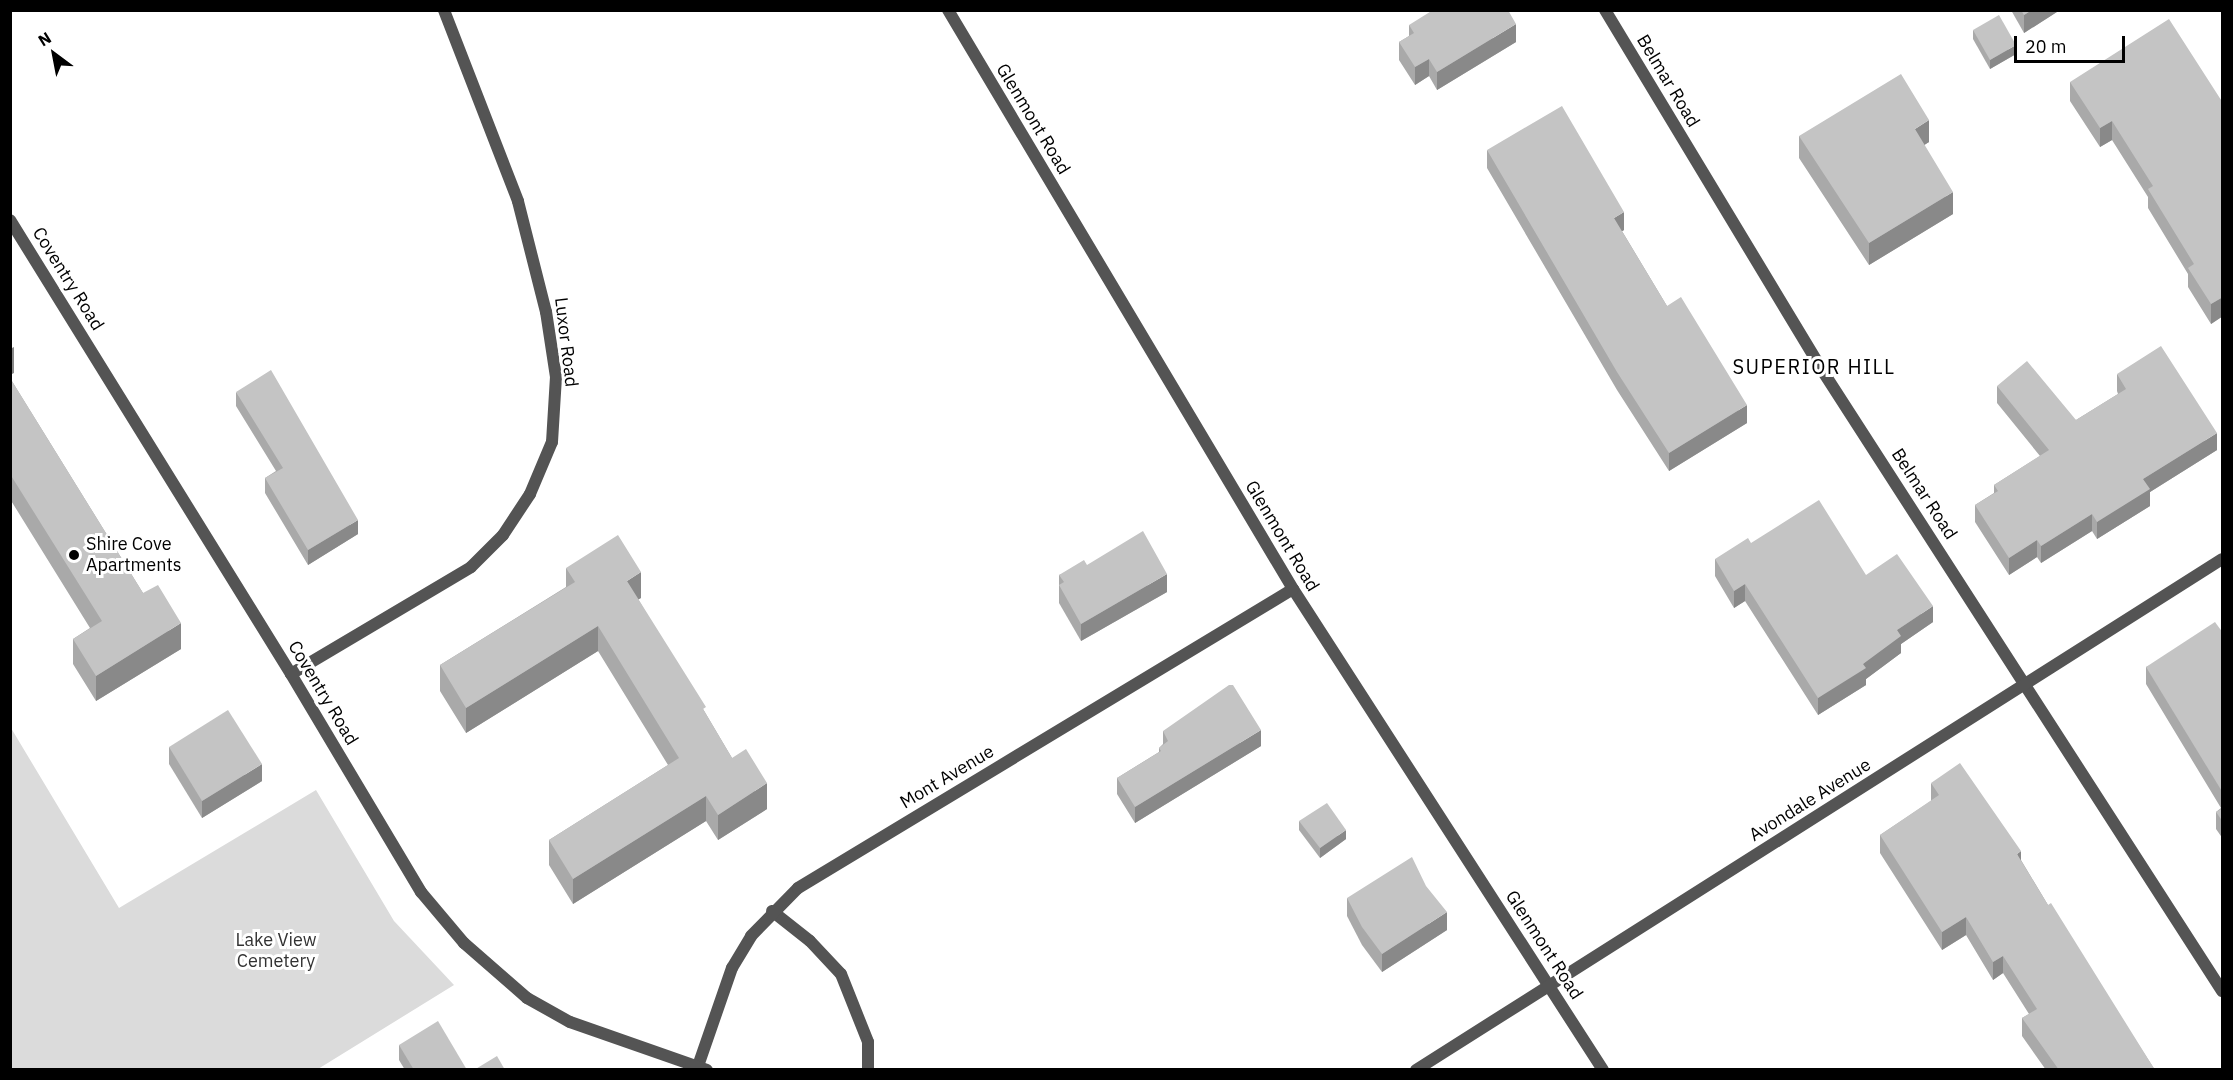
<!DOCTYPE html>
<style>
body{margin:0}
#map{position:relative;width:2233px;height:1080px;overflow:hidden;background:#fff;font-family:"IBM Plex Sans",sans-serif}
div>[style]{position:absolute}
.green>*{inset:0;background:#dbdbdb}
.service>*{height:12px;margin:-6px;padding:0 6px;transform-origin:6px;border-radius:6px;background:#545454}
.minor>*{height:12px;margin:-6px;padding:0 6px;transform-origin:6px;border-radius:6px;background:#545454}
.tertiary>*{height:12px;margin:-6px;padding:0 6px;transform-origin:6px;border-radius:6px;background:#545454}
.wall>*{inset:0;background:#a9a9a9}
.shaded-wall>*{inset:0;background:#898989}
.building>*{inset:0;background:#c4c4c4}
.dots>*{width:16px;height:16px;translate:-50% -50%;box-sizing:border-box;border:3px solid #fff;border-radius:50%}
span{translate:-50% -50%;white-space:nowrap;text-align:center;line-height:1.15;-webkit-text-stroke:6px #fff;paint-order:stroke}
.street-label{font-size:18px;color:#000}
.poi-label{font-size:18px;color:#000}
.left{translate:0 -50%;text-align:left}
.park-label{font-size:18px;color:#323232}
.neighbourhood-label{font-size:20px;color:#000;letter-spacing:1.5px}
.frame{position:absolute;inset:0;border:12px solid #000;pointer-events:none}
.north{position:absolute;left:24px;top:24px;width:60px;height:60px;-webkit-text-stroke:4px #fff;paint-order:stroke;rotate:328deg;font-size:16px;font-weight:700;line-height:24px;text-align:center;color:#000}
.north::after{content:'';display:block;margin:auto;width:21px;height:27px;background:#000;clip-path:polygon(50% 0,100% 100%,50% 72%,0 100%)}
.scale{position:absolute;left:2014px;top:36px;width:111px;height:27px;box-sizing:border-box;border:3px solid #000;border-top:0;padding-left:8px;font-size:18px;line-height:21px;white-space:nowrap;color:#000;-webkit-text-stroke:4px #fff;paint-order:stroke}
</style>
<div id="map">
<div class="green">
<i style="clip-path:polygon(11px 728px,119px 908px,316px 790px,394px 921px,454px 985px,318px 1069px,11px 1069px)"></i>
</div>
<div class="service">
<i style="left:772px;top:911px;width:48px;rotate:38.3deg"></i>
<i style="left:810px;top:941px;width:45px;rotate:46.8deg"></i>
<i style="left:841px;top:974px;width:73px;rotate:68.3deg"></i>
<i style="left:868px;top:1042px;width:28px;rotate:90deg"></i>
</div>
<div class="minor">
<i style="left:948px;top:10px;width:674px;rotate:59.21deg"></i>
<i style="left:1293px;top:589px;width:572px;rotate:57.2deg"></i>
<i style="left:1605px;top:10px;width:420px;rotate:58.9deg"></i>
<i style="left:1822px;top:370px;width:739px;rotate:57.21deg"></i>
<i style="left:291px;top:674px;width:209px;rotate:-30.7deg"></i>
<i style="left:471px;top:567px;width:45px;rotate:-45deg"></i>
<i style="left:503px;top:535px;width:49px;rotate:-56.6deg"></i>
<i style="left:530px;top:494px;width:56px;rotate:-67.1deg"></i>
<i style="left:552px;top:442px;width:65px;rotate:-86.5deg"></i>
<i style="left:556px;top:377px;width:66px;rotate:-98.7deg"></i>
<i style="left:546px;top:312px;width:114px;rotate:-104.2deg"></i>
<i style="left:518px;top:201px;width:205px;rotate:-111.2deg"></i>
<i style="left:698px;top:1066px;width:104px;rotate:-70.9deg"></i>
<i style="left:732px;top:968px;width:37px;rotate:-59deg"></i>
<i style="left:751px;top:936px;width:67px;rotate:-45.6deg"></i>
<i style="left:798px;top:888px;width:578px;rotate:-31.13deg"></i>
<i style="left:1416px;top:1070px;width:954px;rotate:-32.37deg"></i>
</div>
<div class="tertiary">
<i style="left:10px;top:220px;width:534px;rotate:58.24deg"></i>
<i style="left:291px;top:674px;width:254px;rotate:59.2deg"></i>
<i style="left:421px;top:892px;width:67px;rotate:49.9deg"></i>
<i style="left:464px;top:943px;width:84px;rotate:41.1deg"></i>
<i style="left:527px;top:998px;width:49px;rotate:29.2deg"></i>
<i style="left:570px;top:1022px;width:145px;rotate:19.3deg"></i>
</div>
<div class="wall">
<i style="clip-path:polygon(2011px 10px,2060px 10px,2024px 33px)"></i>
<i style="clip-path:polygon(1409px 25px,1516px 42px,1437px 90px,1429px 76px,1415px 85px,1399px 60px,1399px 42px,1409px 36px)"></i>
<i style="clip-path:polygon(1973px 30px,2016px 54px,1990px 69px,1973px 39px)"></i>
<i style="clip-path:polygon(2070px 82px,2223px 103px,2223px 316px,2211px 324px,2188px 287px,2188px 274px,2148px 208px,2148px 197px,2112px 140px,2100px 147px,2070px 101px)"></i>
<i style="clip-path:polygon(1799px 136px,1929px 142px,1924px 145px,1953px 214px,1869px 265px,1799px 158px)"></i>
<i style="clip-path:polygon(1487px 150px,1624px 230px,1622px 231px,1667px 306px,1747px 423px,1669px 471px,1617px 390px,1487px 168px)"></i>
<i style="clip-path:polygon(2117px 374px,2217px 450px,2150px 492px,2150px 506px,2097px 539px,2092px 531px,2041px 563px,2037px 557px,2009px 575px,1975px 522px,1975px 505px,1994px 493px,1994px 485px,2040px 456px,1997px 403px,1997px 386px,2076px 420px,2118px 394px,2117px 391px)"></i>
<i style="clip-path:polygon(10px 378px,143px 593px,181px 649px,96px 701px,73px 664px,73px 639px,90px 628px,10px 499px)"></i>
<i style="clip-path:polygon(236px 392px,358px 534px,308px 565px,265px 493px,265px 478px,276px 471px,236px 406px)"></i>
<i style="clip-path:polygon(1715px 559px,1866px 575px,1933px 622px,1901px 644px,1901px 653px,1866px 679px,1866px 685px,1818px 715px,1745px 601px,1734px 608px,1715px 576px)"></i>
<i style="clip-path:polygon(1087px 565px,1167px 592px,1081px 641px,1059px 603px,1059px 575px)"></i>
<i style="clip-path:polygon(566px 568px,641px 598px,638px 599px,706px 714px,732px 758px,767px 809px,718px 840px,706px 821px,573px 904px,549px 865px,549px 840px,668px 765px,598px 651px,466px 733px,440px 691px,440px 665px,566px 587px)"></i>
<i style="clip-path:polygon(2223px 633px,2223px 839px,2216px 829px,2216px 812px,2221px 808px,2146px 684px,2146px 667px)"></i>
<i style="clip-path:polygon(1163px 731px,1261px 746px,1135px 823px,1117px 794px,1117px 778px,1159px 752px,1159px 748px,1163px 744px)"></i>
<i style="clip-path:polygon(169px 747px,262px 781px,202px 818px,169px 764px)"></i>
<i style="clip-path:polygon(1931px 783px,2021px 860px,2048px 905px,2155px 1070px,2046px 1070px,2022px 1036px,2022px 1018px,2029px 1014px,2003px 973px,1993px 980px,1966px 935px,1942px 950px,1880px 853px,1880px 835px,1931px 801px)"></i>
<i style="clip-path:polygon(1299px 821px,1346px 839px,1320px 858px,1299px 830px)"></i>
<i style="clip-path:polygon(1347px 898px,1447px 930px,1382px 972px,1362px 945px,1347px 916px)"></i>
<i style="clip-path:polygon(399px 1045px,467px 1070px,405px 1070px,399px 1060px)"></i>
</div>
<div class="shaded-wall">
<i style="clip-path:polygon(2032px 10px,2060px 10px,2024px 33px,2024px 15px)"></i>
<i style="clip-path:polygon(1516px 24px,1516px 42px,1437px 90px,1437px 72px)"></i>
<i style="clip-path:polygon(2016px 45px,2016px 54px,1990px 69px,1990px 60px)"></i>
<i style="clip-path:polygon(1429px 59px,1429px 76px,1415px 85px,1415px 67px)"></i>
<i style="clip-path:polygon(1929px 120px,1929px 142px,1915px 151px,1915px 129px)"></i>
<i style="clip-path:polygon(2112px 121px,2112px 140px,2100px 147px,2100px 128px)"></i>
<i style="clip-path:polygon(1953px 192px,1953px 214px,1869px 265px,1869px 243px)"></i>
<i style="clip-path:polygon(1624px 212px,1624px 230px,1614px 236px,1614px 218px)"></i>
<i style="clip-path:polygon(2223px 297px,2223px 316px,2211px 324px,2211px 304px)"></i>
<i style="clip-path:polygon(14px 347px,14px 373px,10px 375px,10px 349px)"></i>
<i style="clip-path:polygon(1747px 405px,1747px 423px,1669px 471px,1669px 453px)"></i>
<i style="clip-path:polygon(2217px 433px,2217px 450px,2150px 492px,2150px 506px,2097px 539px,2097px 522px,2143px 479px)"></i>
<i style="clip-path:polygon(2092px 514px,2092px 531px,2041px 563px,2041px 546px)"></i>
<i style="clip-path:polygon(358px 520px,358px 534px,308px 565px,308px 550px)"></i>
<i style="clip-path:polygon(2037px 540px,2037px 557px,2009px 575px,2009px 558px)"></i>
<i style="clip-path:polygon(641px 572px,641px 598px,627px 606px,627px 581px)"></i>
<i style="clip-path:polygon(1167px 574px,1167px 592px,1081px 641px,1081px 624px)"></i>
<i style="clip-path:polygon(1745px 584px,1745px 601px,1734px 608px,1734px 591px)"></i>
<i style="clip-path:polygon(1933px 606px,1933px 622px,1901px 644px,1901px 653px,1866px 679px,1866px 685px,1818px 715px,1818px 698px,1863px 664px,1897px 630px)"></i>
<i style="clip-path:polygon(181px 623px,181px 649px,96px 701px,96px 676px)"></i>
<i style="clip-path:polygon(598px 626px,598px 651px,466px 733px,466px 708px)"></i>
<i style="clip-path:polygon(1261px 730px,1261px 746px,1135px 823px,1135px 807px)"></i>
<i style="clip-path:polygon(262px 764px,262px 781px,202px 818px,202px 801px)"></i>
<i style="clip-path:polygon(767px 783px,767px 809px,718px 840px,718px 815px)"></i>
<i style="clip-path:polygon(706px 796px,706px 821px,573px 904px,573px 879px)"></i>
<i style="clip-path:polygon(1346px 830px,1346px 839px,1320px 858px,1320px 848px)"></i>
<i style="clip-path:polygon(2021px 851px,2021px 869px,2017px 854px)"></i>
<i style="clip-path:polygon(1447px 912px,1447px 930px,1382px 972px,1382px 954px)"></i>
<i style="clip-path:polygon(1966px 917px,1966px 935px,1942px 950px,1942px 932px)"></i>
<i style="clip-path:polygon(2003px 956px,2003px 973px,1993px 980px,1993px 962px)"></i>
</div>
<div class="building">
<i style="clip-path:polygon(1433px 10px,1508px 10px,1516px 24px,1437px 72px,1429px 59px,1415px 67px,1399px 42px,1414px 33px,1409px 25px)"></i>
<i style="clip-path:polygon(2021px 10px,2032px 10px,2024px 15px)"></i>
<i style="clip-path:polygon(1999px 15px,2016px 45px,1990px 60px,1973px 30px)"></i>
<i style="clip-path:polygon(2169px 19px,2223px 103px,2223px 297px,2211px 304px,2188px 268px,2194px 264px,2148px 189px,2153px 186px,2112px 121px,2100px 128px,2070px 82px)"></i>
<i style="clip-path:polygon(1901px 74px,1929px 120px,1915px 129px,1953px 192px,1869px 243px,1799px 136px)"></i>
<i style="clip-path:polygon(1562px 106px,1624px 212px,1614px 218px,1667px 306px,1681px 297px,1747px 405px,1669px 453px,1617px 372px,1487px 150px)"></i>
<i style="clip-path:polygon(2161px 346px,2217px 433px,2143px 479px,2150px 489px,2097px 522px,2092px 514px,2041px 546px,2037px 540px,2009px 558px,1975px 505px,1998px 491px,1994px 485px,2049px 450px,1997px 386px,2027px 361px,2076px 420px,2126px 389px,2117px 374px)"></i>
<i style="clip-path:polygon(271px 370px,358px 520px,308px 550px,265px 478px,283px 468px,236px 392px)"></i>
<i style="clip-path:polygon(10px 378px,143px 593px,158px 585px,181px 623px,96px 676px,73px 639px,102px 621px,10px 474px)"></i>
<i style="clip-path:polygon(1819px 500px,1866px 575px,1897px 554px,1933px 606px,1897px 630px,1901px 636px,1863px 664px,1866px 668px,1818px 698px,1745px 584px,1734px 591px,1715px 559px,1748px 538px,1751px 543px)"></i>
<i style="clip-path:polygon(1143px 531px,1167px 574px,1081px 624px,1059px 585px,1064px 582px,1059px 575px,1084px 560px,1087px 565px)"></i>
<i style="clip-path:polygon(618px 535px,641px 572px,627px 581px,706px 707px,703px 709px,732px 758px,746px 749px,767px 783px,718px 815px,706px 796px,573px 879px,549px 840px,679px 758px,598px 626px,466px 708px,440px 665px,575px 582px,566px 568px)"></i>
<i style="clip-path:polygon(2215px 622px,2223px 633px,2223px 793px,2146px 667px)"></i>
<i style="clip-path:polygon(1229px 685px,1233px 685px,1261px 730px,1135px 807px,1117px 778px,1161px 751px,1159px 748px,1168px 741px,1163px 731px)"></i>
<i style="clip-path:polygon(228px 710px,262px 764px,202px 801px,169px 747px)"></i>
<i style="clip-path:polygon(1960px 763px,2021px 851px,2017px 854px,2048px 905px,2051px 903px,2155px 1070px,2059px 1070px,2022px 1018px,2037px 1009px,2003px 956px,1993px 962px,1966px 917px,1942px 932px,1880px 835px,1939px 795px,1931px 783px)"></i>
<i style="clip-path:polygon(1327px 803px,1346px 830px,1320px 848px,1299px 821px)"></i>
<i style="clip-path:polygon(2223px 808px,2223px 822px,2216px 812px)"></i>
<i style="clip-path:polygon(1412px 857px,1426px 886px,1447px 912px,1382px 954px,1362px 927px,1347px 898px)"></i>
<i style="clip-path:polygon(438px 1021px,467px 1070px,414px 1070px,399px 1045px)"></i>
<i style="clip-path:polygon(497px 1056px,505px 1070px,474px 1070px)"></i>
</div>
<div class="dots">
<i style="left:74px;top:555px;background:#000"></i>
</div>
<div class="street-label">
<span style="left:1668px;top:81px;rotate:59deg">Belmar Road</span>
<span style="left:1033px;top:119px;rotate:59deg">Glenmont Road</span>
<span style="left:68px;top:279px;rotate:58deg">Coventry Road</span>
<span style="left:566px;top:342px;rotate:83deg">Luxor Road</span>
<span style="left:1924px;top:494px;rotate:57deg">Belmar Road</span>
<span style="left:1282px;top:536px;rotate:59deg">Glenmont Road</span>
<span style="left:323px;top:693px;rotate:59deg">Coventry Road</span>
<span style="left:947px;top:777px;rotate:-31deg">Mont Avenue</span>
<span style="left:1810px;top:800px;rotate:-32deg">Avondale Avenue</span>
<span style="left:1544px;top:945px;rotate:57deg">Glenmont Road</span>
</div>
<div class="poi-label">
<span class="left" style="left:86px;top:555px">Shire Cove<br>Apartments</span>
</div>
<div class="park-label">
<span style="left:276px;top:951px">Lake View<br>Cemetery</span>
</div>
<div class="neighbourhood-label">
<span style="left:1814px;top:366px">SUPERIOR HILL</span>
</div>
<div class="frame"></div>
<div class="north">N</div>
<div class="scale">20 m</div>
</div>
